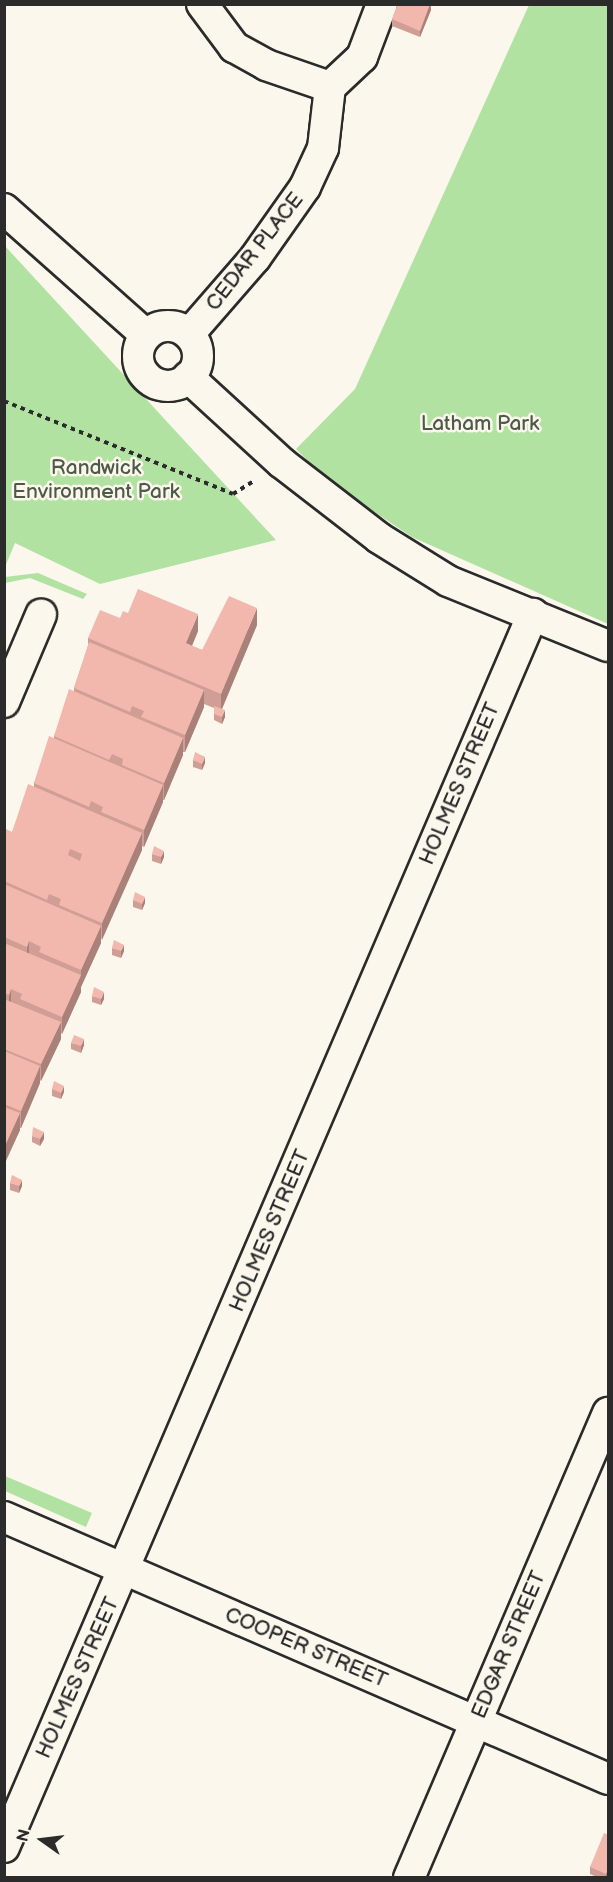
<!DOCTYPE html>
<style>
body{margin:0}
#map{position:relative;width:613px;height:1882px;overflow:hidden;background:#fbf7ec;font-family:"Balsamiq Sans",sans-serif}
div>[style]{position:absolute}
.green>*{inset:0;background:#b2e2a2}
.path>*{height:4px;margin-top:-2px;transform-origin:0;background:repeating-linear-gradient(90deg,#2b2b2b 0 4.5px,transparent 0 9px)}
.roads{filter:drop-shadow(2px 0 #2b2b2b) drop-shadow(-2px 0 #2b2b2b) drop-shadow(0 2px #2b2b2b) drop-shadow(0 -2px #2b2b2b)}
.street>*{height:30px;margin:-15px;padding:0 15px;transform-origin:15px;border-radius:15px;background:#fbf7ec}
.street>.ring{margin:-15px;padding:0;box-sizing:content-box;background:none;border:30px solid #fbf7ec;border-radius:50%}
.wall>*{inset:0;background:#d09e95}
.shaded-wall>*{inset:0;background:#a98179}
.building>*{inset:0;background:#f2b8ad}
span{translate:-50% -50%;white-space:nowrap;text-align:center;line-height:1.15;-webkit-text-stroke:5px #fbf7ec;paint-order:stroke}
.street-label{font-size:21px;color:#2b2b2b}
.park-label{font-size:21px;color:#4d5949}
.frame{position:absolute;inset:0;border:6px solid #2b2b2b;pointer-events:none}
.north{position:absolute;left:12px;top:1810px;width:60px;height:60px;-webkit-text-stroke:4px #fbf7ec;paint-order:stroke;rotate:284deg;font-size:16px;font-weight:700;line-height:24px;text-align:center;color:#2b2b2b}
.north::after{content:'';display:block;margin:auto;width:21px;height:27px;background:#2b2b2b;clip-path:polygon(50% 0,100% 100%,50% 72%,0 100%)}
</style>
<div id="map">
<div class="green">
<i style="clip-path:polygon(529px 5px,608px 5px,608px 624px,412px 537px,328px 481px,296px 449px,355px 389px)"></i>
<i style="clip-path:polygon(5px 246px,276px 540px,100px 584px,15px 543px,5px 567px)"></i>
<i style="clip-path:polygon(38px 573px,87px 594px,83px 599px,30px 578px,5px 583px,5px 577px)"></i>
<i style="clip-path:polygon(5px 1476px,92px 1513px,86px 1527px,5px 1491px)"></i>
</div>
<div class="path">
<i style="left:4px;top:401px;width:247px;rotate:22.1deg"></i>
<i style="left:233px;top:494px;width:26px;rotate:-32deg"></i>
</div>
<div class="roads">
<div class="street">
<i style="left:202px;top:4px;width:54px;rotate:53.3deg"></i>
<i style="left:234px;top:47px;width:37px;rotate:29deg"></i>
<i style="left:266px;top:65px;width:68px;rotate:19deg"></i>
<i style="left:4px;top:209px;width:190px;rotate:41.6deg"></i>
<i class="ring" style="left:138px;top:326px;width:30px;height:30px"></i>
<i style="left:189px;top:334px;width:101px;rotate:-49deg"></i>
<i style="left:255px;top:258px;width:87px;rotate:-54.8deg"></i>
<i style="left:305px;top:187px;width:43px;rotate:-65.2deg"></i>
<i style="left:323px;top:148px;width:61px;rotate:-83.5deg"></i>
<i style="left:330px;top:87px;width:44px;rotate:-43.2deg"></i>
<i style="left:362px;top:57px;width:57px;rotate:-69.3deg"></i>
<i style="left:188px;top:377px;width:127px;rotate:42.5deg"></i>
<i style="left:282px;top:463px;width:123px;rotate:37.7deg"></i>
<i style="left:379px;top:538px;width:81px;rotate:31.9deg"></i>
<i style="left:448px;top:581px;width:173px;rotate:22.1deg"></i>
<i style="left:4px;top:702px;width:95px;rotate:-67deg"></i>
<i style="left:4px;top:1517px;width:658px;rotate:23.45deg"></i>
<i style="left:4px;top:1847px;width:1342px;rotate:-66.78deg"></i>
<i style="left:409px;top:1878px;width:506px;rotate:-66.83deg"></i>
</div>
</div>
<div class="wall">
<i style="clip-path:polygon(431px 4px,431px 10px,420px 37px,392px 26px,392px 19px)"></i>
<i style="clip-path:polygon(128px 613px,198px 631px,192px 646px,202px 650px,257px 625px,222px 709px,225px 717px,222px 724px,214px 720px,214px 708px,204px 704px,204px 707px,185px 752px,183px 752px,183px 755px,164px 800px,163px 800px,163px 802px,144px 847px,142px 846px,142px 850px,101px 940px,101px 943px,81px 987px,81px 992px,62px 1034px,61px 1033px,61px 1039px,41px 1081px,40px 1080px,40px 1083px,21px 1128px,20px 1128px,20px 1130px,4px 1165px,4px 835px,12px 832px,34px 787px,34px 783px,54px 739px,54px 736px,74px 692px,74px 688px,88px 646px,88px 638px)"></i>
<i style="clip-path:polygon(193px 760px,205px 763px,202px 770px,193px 767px)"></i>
<i style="clip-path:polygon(152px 854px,164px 857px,161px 864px,152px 861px)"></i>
<i style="clip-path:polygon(133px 900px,145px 903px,142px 910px,133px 907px)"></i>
<i style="clip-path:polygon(112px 948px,124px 951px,121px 958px,112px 955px)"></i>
<i style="clip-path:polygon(92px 996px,104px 999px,101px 1005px,92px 1002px)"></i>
<i style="clip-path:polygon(71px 1043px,84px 1045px,81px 1053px,71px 1049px)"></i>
<i style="clip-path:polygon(52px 1089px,64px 1092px,61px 1099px,52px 1096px)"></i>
<i style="clip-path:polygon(32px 1136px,44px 1139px,40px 1146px,32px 1142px)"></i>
<i style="clip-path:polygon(10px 1183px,22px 1186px,19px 1193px,10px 1190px)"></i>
<i style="clip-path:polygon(609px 1835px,609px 1874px,607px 1878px,599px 1878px,590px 1874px,590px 1867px)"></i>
</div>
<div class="shaded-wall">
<i style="clip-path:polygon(430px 4px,431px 10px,420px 37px,420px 31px)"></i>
<i style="clip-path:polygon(257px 608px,257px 625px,221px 711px,221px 694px)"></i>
<i style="clip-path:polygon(198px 614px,198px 631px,186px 660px,186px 643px)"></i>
<i style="clip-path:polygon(204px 690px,204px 707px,185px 752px,185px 735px)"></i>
<i style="clip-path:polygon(225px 710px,225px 717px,222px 724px,222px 717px)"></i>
<i style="clip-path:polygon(183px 738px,183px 755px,164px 800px,164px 783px)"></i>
<i style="clip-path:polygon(205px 757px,205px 763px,202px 770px,202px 764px)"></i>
<i style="clip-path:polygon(163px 785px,163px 802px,144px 847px,144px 830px)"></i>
<i style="clip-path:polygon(142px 833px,142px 850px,102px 940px,102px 923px)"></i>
<i style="clip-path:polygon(164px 851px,164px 857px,161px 864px,161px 857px)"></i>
<i style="clip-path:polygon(145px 897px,145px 903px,142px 910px,142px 904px)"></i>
<i style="clip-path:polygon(101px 926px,101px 943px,81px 987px,81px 970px)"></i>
<i style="clip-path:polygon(29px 941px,29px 958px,27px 964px,27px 947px)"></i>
<i style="clip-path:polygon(124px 945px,124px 951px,121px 958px,121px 951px)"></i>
<i style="clip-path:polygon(81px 975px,81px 992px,62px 1034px,62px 1017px)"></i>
<i style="clip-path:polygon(11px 989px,11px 1006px,9px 1012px,9px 995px)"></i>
<i style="clip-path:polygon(104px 992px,104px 999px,101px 1005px,101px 999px)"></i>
<i style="clip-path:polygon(61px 1022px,61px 1039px,41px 1081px,41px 1064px)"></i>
<i style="clip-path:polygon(84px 1039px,84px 1045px,81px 1053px,81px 1046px)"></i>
<i style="clip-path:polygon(40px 1066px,40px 1083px,21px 1128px,21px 1111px)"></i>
<i style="clip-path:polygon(64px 1086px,64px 1092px,61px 1099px,61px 1093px)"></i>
<i style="clip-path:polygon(20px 1113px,20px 1130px,4px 1165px,4px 1148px)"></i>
<i style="clip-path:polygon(44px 1132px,44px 1139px,40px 1146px,40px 1139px)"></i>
<i style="clip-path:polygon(22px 1180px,22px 1186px,19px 1193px,19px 1186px)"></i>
<i style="clip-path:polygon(609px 1867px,609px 1874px,607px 1878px,606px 1878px,606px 1874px)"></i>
</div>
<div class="building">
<i style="clip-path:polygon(398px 4px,430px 4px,420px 31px,392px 19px)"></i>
<i style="clip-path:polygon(138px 589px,198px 614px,186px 643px,202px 650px,229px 596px,257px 608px,221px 694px,88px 638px,100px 610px,120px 618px,123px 611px,128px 613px)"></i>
<i style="clip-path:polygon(89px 642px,204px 690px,185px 735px,141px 717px,144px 711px,132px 706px,130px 712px,74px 688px)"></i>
<i style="clip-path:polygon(69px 689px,183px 738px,164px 783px,122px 765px,123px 759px,112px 754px,109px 760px,54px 736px)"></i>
<i style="clip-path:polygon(214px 706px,225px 710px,222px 717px,214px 714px)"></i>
<i style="clip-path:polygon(49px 736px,163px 785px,144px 830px,101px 812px,103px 807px,91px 801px,89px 807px,34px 783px)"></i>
<i style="clip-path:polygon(195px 752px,205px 757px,202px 764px,193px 760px)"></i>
<i style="clip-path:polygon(evenodd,28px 784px,142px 833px,102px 923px,59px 905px,61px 899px,49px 894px,47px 900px,4px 881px,4px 835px,6px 829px,12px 832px,28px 784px,70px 849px,82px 854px,80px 861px,68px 855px,70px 849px)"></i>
<i style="clip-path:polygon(154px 846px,164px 851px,161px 857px,152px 854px)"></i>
<i style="clip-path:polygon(4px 884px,101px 926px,81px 970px,39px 952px,41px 947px,29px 941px,27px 947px,4px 937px)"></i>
<i style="clip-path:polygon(135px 892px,145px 897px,142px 904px,133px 900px)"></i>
<i style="clip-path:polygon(114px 940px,124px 945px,121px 951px,112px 948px)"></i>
<i style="clip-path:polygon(4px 943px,81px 975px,62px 1017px,20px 999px,22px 994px,11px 989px,9px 995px,4px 993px)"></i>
<i style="clip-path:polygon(94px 987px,104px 992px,101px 999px,92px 996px)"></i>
<i style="clip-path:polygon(4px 999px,61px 1022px,41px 1064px,4px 1049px)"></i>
<i style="clip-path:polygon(74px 1035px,84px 1039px,81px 1046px,71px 1043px)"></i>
<i style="clip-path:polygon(4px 1051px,40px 1066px,21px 1111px,4px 1104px)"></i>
<i style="clip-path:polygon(54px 1081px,64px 1086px,61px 1093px,52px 1089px)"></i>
<i style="clip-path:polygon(4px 1107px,20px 1113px,4px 1148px)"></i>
<i style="clip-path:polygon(33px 1127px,44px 1132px,40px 1139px,32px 1136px)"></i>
<i style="clip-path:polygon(12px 1175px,22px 1180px,19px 1186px,10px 1183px)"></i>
<i style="clip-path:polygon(604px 1833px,609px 1835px,609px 1867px,606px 1874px,590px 1867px)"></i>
</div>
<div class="street-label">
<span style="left:255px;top:252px;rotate:-52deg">CEDAR PLACE</span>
<span style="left:460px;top:784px;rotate:-67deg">HOLMES STREET</span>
<span style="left:270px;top:1231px;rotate:-67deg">HOLMES STREET</span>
<span style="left:509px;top:1645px;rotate:-67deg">EDGAR STREET</span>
<span style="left:306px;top:1648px;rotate:23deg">COOPER STREET</span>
<span style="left:78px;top:1678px;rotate:-66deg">HOLMES STREET</span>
</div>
<div class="park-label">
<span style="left:480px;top:424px">Latham Park</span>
<span style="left:96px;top:480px">Randwick<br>Environment Park</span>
</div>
<div class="frame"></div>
<div class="north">N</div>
</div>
